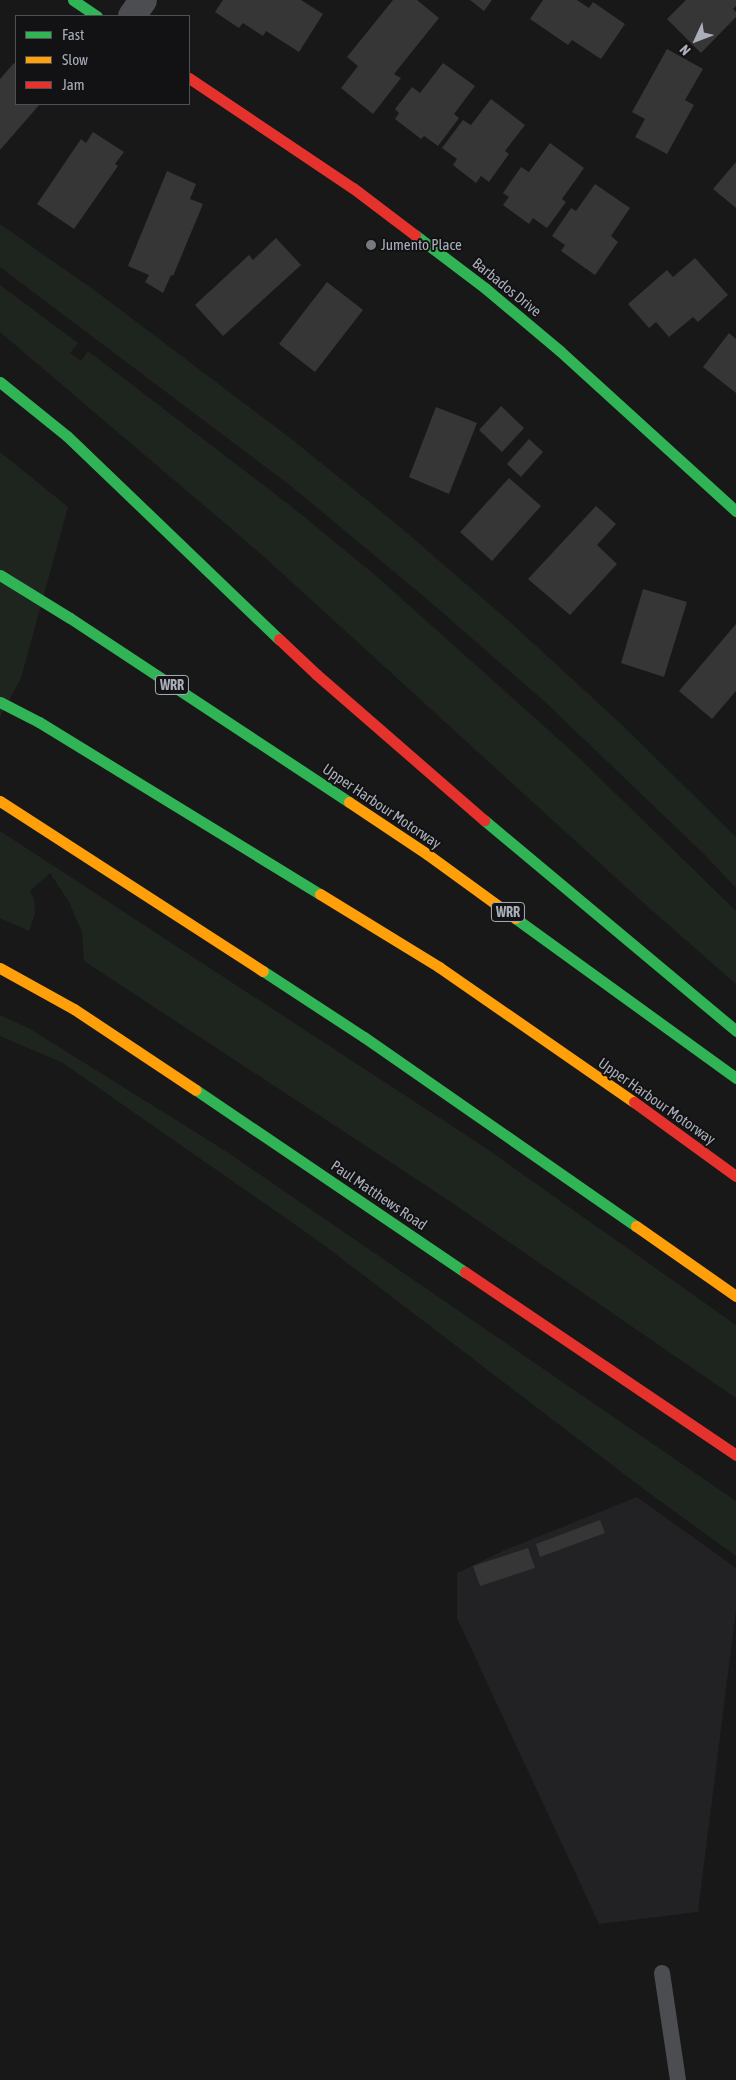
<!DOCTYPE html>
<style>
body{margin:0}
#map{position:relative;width:736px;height:2080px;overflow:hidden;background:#181818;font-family:"Asap Condensed",sans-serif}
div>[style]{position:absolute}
.built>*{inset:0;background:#222224}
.green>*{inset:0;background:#1e251f}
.building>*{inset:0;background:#363637}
.lane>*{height:16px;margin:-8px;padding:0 8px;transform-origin:8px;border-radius:8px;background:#4c4d51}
.street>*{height:28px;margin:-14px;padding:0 14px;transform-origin:14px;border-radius:14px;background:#4c4d51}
.fast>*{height:11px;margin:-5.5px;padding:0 5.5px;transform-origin:5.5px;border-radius:5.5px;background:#30b455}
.slow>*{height:11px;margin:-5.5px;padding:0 5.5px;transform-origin:5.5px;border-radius:5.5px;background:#ff9f0a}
.jam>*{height:11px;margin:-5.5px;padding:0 5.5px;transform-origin:5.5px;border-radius:5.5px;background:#e5322d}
.dots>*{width:14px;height:14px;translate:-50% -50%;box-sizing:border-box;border:2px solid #121214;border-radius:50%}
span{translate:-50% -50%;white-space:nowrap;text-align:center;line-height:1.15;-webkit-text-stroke:4px #121214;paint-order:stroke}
.shield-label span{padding:1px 4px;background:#121214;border:1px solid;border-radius:4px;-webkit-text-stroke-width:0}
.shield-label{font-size:14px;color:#a9aeb8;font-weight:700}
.poi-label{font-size:15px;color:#a9aeb8}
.left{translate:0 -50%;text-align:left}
.street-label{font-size:15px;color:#a9aeb8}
.legend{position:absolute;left:15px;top:15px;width:175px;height:90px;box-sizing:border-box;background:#121214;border:1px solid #4e5056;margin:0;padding:6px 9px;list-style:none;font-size:15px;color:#a9aeb8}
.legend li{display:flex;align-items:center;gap:10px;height:25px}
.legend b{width:25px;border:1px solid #4e5056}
.north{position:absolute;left:671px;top:15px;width:50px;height:50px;-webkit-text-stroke:4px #121214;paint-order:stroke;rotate:227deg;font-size:14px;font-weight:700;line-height:20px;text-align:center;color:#a9aeb8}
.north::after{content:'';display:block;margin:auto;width:18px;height:22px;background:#a9aeb8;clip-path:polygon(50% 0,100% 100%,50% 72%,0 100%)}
</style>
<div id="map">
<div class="built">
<i style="clip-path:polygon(637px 1497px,736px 1568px,736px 1609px,698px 1912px,599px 1924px,457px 1618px,457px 1573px,505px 1550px)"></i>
</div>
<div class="green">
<i style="clip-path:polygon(0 224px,98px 293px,294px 441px,394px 522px,510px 622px,620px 723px,736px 837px,736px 888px,703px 853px,544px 701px,421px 594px,291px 486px,0 267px)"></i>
<i style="clip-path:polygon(0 285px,78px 343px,70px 353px,81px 361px,88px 351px,292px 507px,375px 575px,575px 754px,736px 911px,736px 984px,638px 898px,261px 554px,0 332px)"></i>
<i style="clip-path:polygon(0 452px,68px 507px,21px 678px,0 717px)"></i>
<i style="clip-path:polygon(0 831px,484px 1147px,736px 1325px,736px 1398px,448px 1200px,84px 961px,82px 932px,69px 902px,50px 873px,30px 891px,34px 899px,35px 914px,29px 931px,0 918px)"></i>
<i style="clip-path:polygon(0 1015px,30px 1029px,224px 1150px,736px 1501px,736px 1556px,641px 1487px,320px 1242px,63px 1063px,0 1036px)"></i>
</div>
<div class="building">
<i style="clip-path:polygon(223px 0,301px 0,323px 14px,299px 52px,266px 31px,263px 36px,243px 23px,239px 28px,215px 12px)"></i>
<i style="clip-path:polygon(393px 0,417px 0,439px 18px,394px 74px,401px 78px,373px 114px,341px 88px,358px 66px,347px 57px)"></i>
<i style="clip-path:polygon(470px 0,492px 0,484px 11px)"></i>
<i style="clip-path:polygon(543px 0,577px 0,589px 8px,593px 2px,625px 24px,601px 59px,572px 40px,568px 45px,530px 19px)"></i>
<i style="clip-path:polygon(686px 0,736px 0,736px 6px,733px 9px,736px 12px,736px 17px,701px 53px,667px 19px)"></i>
<i style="clip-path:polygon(667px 49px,703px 69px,685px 100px,694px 105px,667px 154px,635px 137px,645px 119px,632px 112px)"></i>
<i style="clip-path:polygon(14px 63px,16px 64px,16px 104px,40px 104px,0 150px,0 79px)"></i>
<i style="clip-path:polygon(443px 63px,475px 86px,454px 114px,459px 118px,438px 146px,424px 136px,421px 139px,395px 119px,399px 113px,395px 109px,412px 87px,420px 93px)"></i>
<i style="clip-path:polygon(491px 99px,525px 125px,505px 151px,509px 154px,489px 182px,481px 176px,476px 183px,453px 165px,457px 159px,442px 148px,463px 120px,471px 125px)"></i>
<i style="clip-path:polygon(93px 132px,124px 152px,115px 164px,118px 166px,74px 229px,37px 204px,81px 139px,86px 143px)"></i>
<i style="clip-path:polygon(550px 143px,584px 168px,562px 199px,566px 202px,547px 228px,533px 218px,529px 224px,503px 205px,509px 197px,503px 193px,521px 167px,529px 172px)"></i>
<i style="clip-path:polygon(736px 162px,736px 208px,713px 189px)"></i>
<i style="clip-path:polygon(167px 171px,196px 184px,190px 199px,203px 204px,173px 276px,171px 275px,163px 293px,145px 282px,149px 275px,128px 266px)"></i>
<i style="clip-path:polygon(595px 184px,630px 208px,611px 236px,618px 242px,595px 275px,561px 251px,565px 245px,552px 236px,571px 208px,576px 211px)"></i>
<i style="clip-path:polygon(276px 238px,301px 265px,223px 336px,195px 305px,249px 255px,253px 260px)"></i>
<i style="clip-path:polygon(695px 258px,728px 295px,698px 322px,693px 317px,669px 337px,656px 322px,649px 328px,628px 304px,667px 270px,673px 277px)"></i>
<i style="clip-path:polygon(327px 282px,363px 310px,315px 372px,279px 344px)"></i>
<i style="clip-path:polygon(729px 333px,736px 339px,736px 393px,703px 367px)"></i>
<i style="clip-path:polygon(501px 406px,524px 428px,502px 452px,479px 430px)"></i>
<i style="clip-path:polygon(436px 407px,477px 423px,449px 494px,409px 477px)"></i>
<i style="clip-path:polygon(529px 439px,543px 452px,521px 477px,507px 464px)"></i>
<i style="clip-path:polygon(509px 478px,541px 506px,492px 561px,460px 532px)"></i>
<i style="clip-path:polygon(596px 506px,616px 524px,597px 545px,617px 564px,570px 615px,528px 579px)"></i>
<i style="clip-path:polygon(643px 589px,687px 602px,664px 677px,621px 663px)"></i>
<i style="clip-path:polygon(736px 624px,736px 691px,712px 719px,679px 691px)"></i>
<i style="clip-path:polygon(600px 1520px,605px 1533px,540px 1557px,536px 1544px)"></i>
<i style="clip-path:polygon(528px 1548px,535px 1568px,480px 1586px,473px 1566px)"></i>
</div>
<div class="lane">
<i style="left:662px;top:1973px;width:108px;rotate:81.5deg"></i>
</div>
<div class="street">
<i style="left:132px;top:16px;width:19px;rotate:-55deg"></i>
</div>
<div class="fast">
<i style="left:73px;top:0;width:29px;rotate:34deg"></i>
<i style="left:415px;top:235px;width:88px;rotate:37.1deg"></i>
<i style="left:485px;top:288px;width:98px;rotate:40deg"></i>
<i style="left:560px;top:351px;width:238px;rotate:42.3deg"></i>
<i style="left:0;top:382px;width:86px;rotate:38.9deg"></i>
<i style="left:67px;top:436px;width:294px;rotate:43.8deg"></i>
<i style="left:0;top:575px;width:82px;rotate:31.6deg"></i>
<i style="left:70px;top:618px;width:334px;rotate:33.4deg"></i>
<i style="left:0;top:702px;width:44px;rotate:27.1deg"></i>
<i style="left:39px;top:722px;width:329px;rotate:31.5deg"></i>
<i style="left:484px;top:820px;width:329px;rotate:39.9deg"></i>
<i style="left:515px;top:918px;width:273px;rotate:35.9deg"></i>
<i style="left:263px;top:971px;width:121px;rotate:33.2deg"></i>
<i style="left:364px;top:1037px;width:331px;rotate:34.8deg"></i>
<i style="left:196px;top:1090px;width:325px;rotate:34.1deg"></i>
</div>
<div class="slow">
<i style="left:0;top:801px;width:313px;rotate:32.9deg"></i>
<i style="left:349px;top:802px;width:94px;rotate:33.7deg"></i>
<i style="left:427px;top:854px;width:109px;rotate:36deg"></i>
<i style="left:320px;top:894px;width:140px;rotate:31.5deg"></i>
<i style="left:439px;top:967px;width:237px;rotate:34.7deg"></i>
<i style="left:0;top:968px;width:85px;rotate:29deg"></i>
<i style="left:74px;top:1009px;width:146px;rotate:33.6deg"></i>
<i style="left:636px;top:1226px;width:122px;rotate:35deg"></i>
</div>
<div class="jam">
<i style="left:189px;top:78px;width:197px;rotate:33.9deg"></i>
<i style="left:353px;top:188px;width:78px;rotate:37.2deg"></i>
<i style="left:279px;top:639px;width:51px;rotate:43.4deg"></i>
<i style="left:316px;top:674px;width:223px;rotate:41deg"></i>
<i style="left:634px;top:1102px;width:126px;rotate:36deg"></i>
<i style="left:465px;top:1272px;width:327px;rotate:34deg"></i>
</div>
<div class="dots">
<i style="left:371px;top:245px;background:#767a80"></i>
</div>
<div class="shield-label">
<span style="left:172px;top:685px">WRR</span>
<span style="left:508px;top:912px">WRR</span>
</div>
<div class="poi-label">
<span class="left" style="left:381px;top:245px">Jumento Place</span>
</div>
<div class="street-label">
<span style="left:507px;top:287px;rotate:39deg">Barbados Drive</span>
<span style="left:382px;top:806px;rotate:34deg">Upper Harbour Motorway</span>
<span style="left:657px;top:1101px;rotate:35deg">Upper Harbour Motorway</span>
<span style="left:379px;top:1195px;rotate:34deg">Paul Matthews Road</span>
</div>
<ul class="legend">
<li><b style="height:6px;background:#30b455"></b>Fast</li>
<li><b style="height:6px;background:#ff9f0a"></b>Slow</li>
<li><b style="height:6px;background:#e5322d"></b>Jam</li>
</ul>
<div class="north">N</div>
</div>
